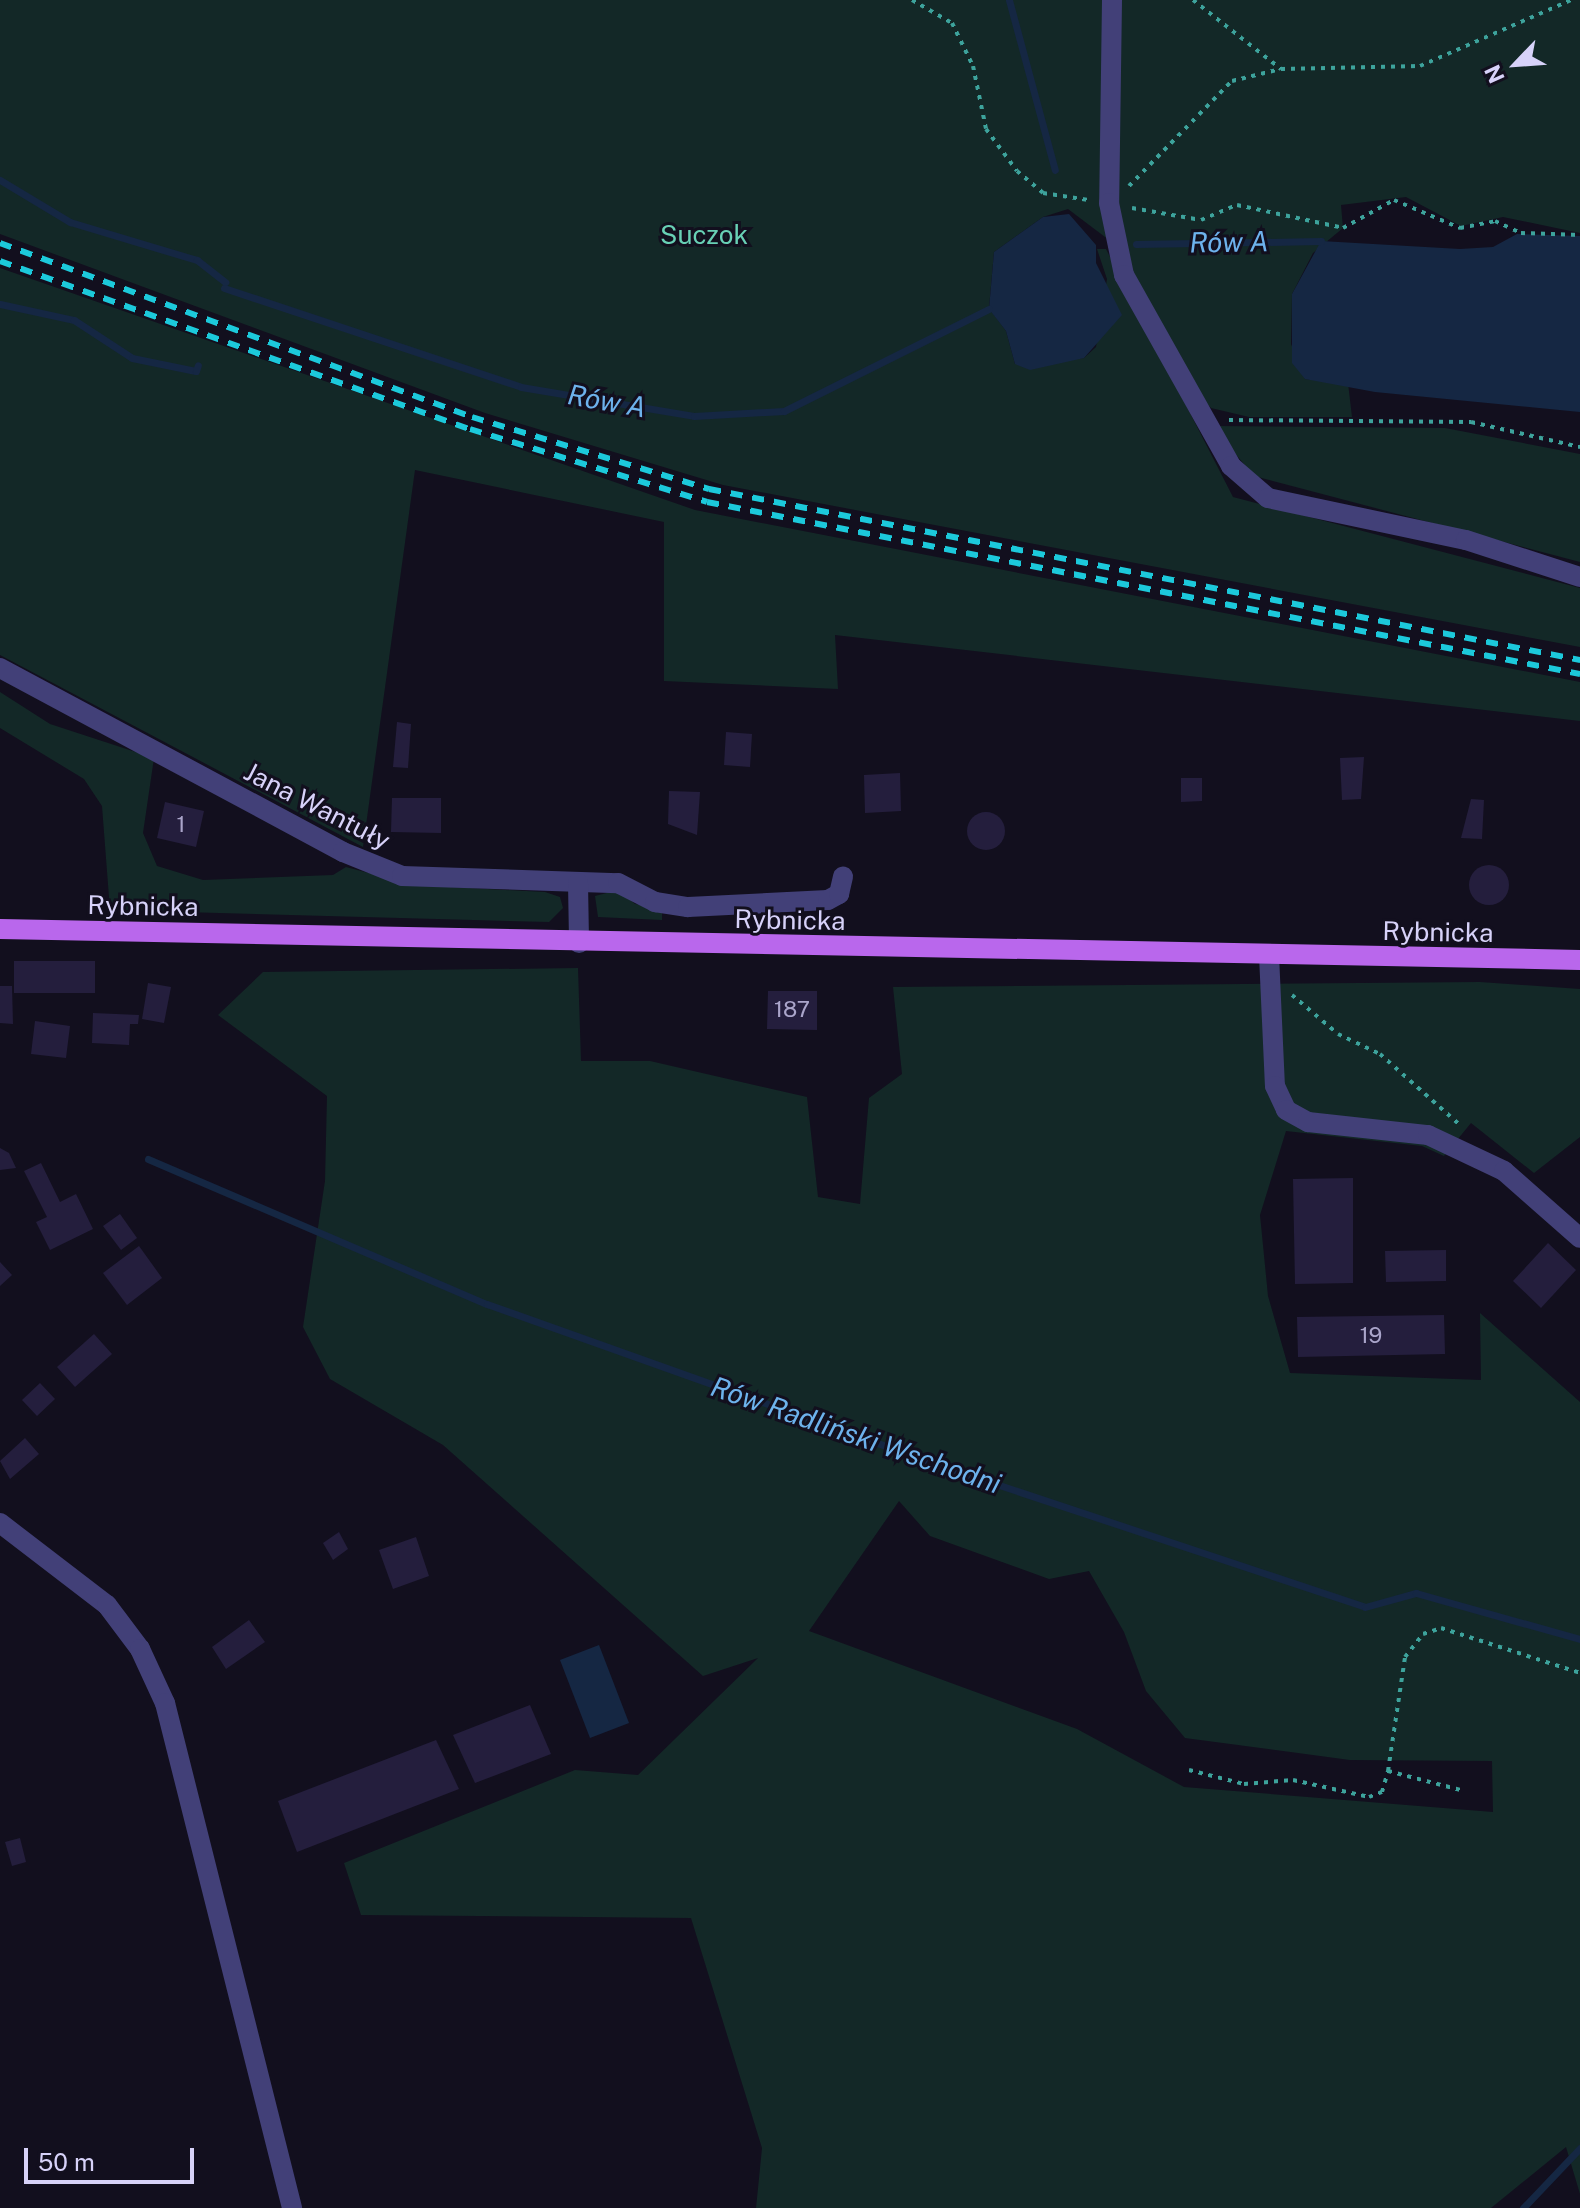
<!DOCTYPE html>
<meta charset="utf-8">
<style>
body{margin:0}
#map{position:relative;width:1580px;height:2208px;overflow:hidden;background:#120f1e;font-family:"Public Sans",sans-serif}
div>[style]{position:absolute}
.green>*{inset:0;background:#132827}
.water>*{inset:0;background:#152743}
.stream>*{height:7px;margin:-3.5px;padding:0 3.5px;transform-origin:3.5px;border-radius:3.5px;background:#152743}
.building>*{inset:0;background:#241e3d}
.round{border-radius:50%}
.path>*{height:4px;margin-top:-2px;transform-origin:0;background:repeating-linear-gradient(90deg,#3da39c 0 4px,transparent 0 10px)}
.minor>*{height:20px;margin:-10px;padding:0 10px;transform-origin:10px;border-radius:10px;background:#424078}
.major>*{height:20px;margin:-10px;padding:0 10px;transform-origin:10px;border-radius:10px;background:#b967ec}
.rail>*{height:6px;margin-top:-3px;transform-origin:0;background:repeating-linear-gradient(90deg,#1cc9db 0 12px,transparent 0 22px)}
span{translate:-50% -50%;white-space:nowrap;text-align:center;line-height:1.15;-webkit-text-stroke:6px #120f1e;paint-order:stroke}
.number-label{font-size:22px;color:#aaa5ca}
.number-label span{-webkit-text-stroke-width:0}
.park-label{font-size:26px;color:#68d0b5}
.street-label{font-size:26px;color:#d7d2f9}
.water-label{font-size:28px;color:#6db2ec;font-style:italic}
.north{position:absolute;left:1476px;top:24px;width:80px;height:80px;-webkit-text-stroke:6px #120f1e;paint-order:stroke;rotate:245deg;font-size:22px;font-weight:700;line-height:32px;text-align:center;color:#d7d2f9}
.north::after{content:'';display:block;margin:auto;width:28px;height:36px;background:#d7d2f9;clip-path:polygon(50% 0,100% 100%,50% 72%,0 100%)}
.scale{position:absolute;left:24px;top:2148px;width:170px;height:36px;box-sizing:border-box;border:4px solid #d7d2f9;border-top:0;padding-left:10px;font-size:24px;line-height:28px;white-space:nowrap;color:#d7d2f9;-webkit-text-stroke:6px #120f1e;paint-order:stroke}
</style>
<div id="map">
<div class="green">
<i style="clip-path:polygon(0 0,1580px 0,1580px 233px,1503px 217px,1461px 226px,1406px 197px,1341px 205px,1343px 228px,1313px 253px,1292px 294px,1291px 344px,1305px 379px,1348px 383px,1352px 417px,1249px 417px,1211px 408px,1181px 376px,1109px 240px,1068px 209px,1043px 217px,994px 252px,989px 308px,1006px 331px,1015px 364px,1084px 358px,1096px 347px,1107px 279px,1097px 249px,1106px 249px,1233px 497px,1580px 588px,1580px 647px,723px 485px,485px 413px,0 234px)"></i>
<i style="clip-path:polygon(0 268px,695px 510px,1580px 682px,1580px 721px,835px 635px,838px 689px,664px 681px,664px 522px,415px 470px,363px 847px,0 655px)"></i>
<i style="clip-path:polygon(1212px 426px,1445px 428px,1580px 454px,1580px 562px,1254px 476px)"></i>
<i style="clip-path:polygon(0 692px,50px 724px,154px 758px,143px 833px,157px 866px,203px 880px,333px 875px,346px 867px,414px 885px,545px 892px,560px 897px,563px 908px,549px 922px,110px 910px,102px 806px,84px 779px,0 728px)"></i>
<i style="clip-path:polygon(618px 890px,635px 904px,662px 908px,662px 920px,598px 917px,595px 896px)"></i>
<i style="clip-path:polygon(evenodd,578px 968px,581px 1061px,650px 1061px,807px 1097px,818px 1197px,860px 1204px,869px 1098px,902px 1074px,893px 987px,1480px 982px,1580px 989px,1580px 1137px,1534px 1173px,1471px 1123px,1444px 1156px,1422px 1146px,1286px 1131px,1260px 1215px,1268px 1296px,1290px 1373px,1481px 1380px,1480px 1313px,1580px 1402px,1580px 2194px,1566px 2147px,1491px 2208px,756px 2208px,762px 2148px,691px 1918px,361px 1915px,344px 1863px,575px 1770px,638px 1775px,758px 1658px,703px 1676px,443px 1445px,330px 1379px,303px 1327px,325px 1181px,327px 1096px,218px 1015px,263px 972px,578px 968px,899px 1501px,930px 1536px,1049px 1579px,1089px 1571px,1124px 1632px,1146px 1691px,1185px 1738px,1350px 1760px,1492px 1761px,1493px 1812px,1184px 1787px,1077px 1729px,809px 1631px,899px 1501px)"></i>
</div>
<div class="water">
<i style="clip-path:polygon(1069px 214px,1096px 245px,1096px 263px,1122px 315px,1084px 358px,1030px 370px,1015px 364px,1006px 331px,989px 309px,994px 252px,1043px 217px)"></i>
<i style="clip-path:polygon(1517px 234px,1580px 236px,1580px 412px,1375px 392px,1305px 379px,1292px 363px,1292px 294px,1321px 241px,1460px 249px,1493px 247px)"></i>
<i style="clip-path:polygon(599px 1645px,629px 1723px,590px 1738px,560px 1660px)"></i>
</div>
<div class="stream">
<i style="left:1009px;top:0;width:176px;rotate:74.9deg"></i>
<i style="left:0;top:180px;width:82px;rotate:31deg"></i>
<i style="left:70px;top:222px;width:133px;rotate:16.7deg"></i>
<i style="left:197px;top:260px;width:36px;rotate:38deg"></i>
<i style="left:1136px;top:244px;width:185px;rotate:-0.9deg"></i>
<i style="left:224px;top:288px;width:313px;rotate:18.4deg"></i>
<i style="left:521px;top:387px;width:175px;rotate:9.5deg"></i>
<i style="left:694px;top:416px;width:90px;rotate:-3.2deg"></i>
<i style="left:784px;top:411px;width:229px;rotate:-26.5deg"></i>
<i style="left:0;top:304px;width:76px;rotate:12.2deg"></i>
<i style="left:74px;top:320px;width:69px;rotate:33.2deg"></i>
<i style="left:132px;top:358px;width:65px;rotate:11.5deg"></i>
<i style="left:196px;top:371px;width:6px;rotate:-72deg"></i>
<i style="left:148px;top:1159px;width:369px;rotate:23.2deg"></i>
<i style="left:487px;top:1304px;width:499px;rotate:19.6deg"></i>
<i style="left:957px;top:1471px;width:430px;rotate:18.4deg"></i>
<i style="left:1365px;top:1607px;width:53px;rotate:-15.4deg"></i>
<i style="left:1416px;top:1593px;width:170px;rotate:15.7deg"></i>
<i style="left:1523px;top:2208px;width:83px;rotate:-46.5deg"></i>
</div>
<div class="building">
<i style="clip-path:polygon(397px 722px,411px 724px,408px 768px,393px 767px)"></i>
<i style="clip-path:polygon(726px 732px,752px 734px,750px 767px,724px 765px)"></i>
<i style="clip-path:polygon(1364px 757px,1361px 799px,1342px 800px,1340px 758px)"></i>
<i style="clip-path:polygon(900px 773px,901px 811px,865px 813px,864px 775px)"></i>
<i style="clip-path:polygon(1181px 778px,1202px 778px,1202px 801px,1181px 802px)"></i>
<i style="clip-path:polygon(669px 791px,700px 792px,697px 835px,668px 824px)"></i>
<i style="clip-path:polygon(392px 798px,441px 798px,441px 833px,391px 832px)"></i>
<i style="clip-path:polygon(1471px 799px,1484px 800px,1482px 839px,1461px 838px)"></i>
<i style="clip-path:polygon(165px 802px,204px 811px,196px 847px,157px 838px)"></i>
<i class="round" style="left:967px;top:812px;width:38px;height:38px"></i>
<i class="round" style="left:1469px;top:865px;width:40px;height:40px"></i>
<i style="clip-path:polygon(14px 961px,95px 961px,95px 993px,14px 993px)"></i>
<i style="clip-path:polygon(148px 983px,171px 987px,164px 1023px,142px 1019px)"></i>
<i style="clip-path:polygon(0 986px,12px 986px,13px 1024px,0 1023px)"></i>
<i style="clip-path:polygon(768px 991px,817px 991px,817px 1030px,767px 1029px)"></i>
<i style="clip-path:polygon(93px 1013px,139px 1015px,138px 1024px,130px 1024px,129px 1045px,92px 1043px)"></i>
<i style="clip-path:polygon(35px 1021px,70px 1026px,66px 1058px,31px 1054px)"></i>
<i style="clip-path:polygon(0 1148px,9px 1153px,16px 1168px,0 1170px)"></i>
<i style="clip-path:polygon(41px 1163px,60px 1202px,76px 1194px,93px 1229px,50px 1250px,36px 1222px,47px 1217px,24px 1171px)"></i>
<i style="clip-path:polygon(1353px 1178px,1353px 1283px,1295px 1284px,1293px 1179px)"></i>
<i style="clip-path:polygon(120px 1214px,137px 1238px,121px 1250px,103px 1226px)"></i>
<i style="clip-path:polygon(1548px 1243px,1576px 1270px,1541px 1308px,1513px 1281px)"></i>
<i style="clip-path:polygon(139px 1246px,162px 1278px,127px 1305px,103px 1273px)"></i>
<i style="clip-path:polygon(1446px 1250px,1446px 1281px,1386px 1282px,1385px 1251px)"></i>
<i style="clip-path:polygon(0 1262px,12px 1275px,0 1286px)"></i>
<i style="clip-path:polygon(1444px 1315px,1445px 1354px,1298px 1357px,1297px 1317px)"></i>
<i style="clip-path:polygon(94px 1334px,112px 1354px,75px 1387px,57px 1367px)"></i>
<i style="clip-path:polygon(40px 1383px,55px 1399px,37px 1416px,22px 1400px)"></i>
<i style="clip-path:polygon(25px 1438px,39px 1454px,10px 1479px,0 1461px)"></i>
<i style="clip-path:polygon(339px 1532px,348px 1549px,333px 1560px,323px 1543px)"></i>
<i style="clip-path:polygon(416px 1537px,429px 1576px,393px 1589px,379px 1550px)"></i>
<i style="clip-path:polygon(249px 1620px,265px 1642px,226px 1669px,212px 1647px)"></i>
<i style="clip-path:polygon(530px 1705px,551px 1754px,475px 1783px,453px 1735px)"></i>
<i style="clip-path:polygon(436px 1740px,459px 1789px,297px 1852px,278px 1801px)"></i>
<i style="clip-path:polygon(20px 1838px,26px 1862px,12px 1866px,5px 1842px)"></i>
</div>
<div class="path">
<i style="left:912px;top:0;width:46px;rotate:29.9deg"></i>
<i style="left:952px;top:23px;width:48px;rotate:64deg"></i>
<i style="left:973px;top:66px;width:64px;rotate:78.3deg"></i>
<i style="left:986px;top:129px;width:52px;rotate:53.6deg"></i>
<i style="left:1017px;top:171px;width:34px;rotate:40deg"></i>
<i style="left:1043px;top:193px;width:46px;rotate:8.8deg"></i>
<i style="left:1193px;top:0;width:112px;rotate:38.1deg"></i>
<i style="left:1129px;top:186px;width:147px;rotate:-45.6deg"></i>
<i style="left:1232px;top:81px;width:50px;rotate:-13.8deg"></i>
<i style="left:1281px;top:69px;width:139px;rotate:-1.2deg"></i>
<i style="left:1420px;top:66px;width:165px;rotate:-23.6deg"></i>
<i style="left:1132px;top:208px;width:70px;rotate:9.9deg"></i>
<i style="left:1201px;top:220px;width:39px;rotate:-23deg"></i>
<i style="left:1237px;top:205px;width:108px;rotate:12.2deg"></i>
<i style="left:1343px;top:228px;width:58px;rotate:-28.8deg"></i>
<i style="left:1394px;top:200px;width:72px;rotate:23deg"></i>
<i style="left:1460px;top:228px;width:36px;rotate:-11deg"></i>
<i style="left:1495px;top:221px;width:29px;rotate:25deg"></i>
<i style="left:1521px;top:233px;width:59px;rotate:1.9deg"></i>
<i style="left:1229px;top:420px;width:242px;rotate:0.5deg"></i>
<i style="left:1471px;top:422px;width:112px;rotate:12.9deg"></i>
<i style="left:1292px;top:995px;width:60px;rotate:40.3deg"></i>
<i style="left:1338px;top:1034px;width:47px;rotate:25.5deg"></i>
<i style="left:1380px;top:1054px;width:108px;rotate:41.6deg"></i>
<i style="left:1189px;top:1770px;width:57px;rotate:14.3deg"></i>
<i style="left:1244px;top:1784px;width:49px;rotate:-4.7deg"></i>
<i style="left:1293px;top:1780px;width:78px;rotate:12.6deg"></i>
<i style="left:1369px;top:1797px;width:14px;rotate:-21deg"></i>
<i style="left:1382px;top:1792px;width:22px;rotate:-74deg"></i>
<i style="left:1388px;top:1771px;width:79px;rotate:14.7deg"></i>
<i style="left:1388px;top:1771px;width:115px;rotate:-81.5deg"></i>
<i style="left:1405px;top:1657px;width:29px;rotate:-52deg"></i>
<i style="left:1423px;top:1634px;width:19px;rotate:-18deg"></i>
<i style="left:1441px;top:1628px;width:146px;rotate:17.9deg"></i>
</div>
<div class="minor">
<i style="left:1112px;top:0;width:203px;rotate:90.8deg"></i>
<i style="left:1109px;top:203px;width:74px;rotate:78.2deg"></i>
<i style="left:1124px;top:275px;width:219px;rotate:60.7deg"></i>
<i style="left:1231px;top:466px;width:49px;rotate:40.9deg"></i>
<i style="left:1268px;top:498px;width:202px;rotate:12deg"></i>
<i style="left:1466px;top:540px;width:120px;rotate:18deg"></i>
<i style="left:0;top:668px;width:389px;rotate:28.2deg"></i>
<i style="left:343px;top:852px;width:64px;rotate:22.1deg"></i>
<i style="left:402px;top:876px;width:216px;rotate:1.9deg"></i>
<i style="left:618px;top:883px;width:42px;rotate:27.2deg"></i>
<i style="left:655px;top:902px;width:33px;rotate:9deg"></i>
<i style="left:688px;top:907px;width:140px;rotate:-2.9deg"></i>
<i style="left:828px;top:900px;width:13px;rotate:-29deg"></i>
<i style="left:839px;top:894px;width:18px;rotate:-77deg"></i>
<i style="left:578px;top:883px;width:60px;rotate:89deg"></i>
<i style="left:1269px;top:955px;width:131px;rotate:87.4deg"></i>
<i style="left:1275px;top:1086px;width:26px;rotate:65deg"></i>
<i style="left:1286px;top:1110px;width:25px;rotate:29deg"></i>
<i style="left:1308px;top:1122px;width:121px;rotate:6.2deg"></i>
<i style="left:1428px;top:1135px;width:84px;rotate:25.3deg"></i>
<i style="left:1504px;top:1171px;width:101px;rotate:41.4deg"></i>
<i style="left:0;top:1523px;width:135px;rotate:37.5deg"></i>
<i style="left:107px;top:1605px;width:55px;rotate:53.1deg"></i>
<i style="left:140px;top:1649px;width:60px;rotate:65.2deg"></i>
<i style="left:165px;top:1703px;width:521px;rotate:75.88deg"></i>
</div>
<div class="major">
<i style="left:0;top:929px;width:1580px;rotate:1.12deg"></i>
</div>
<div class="rail">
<i style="left:0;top:243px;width:503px;rotate:20.24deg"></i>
<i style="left:472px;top:417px;width:248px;rotate:16.9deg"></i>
<i style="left:709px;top:489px;width:888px;rotate:11.11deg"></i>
<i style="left:0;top:261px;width:499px;rotate:19.7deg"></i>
<i style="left:470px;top:429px;width:248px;rotate:17.1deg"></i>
<i style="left:707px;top:502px;width:890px;rotate:11.15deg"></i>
</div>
<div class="number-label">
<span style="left:181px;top:825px">1</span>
<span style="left:792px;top:1010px">187</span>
<span style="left:1371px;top:1336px">19</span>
</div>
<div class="park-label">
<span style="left:704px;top:235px">Suczok</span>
</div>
<div class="street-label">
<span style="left:317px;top:806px;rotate:27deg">Jana Wantuły</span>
<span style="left:143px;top:906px;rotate:1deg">Rybnicka</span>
<span style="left:790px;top:920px;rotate:1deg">Rybnicka</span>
<span style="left:1438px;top:932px;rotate:1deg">Rybnicka</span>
</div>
<div class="water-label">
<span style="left:1229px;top:242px;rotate:-1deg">Rów A</span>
<span style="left:607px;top:401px;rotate:10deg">Rów A</span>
<span style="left:856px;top:1435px;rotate:19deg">Rów Radliński Wschodni</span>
</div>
<div class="north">N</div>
<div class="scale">50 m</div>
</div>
